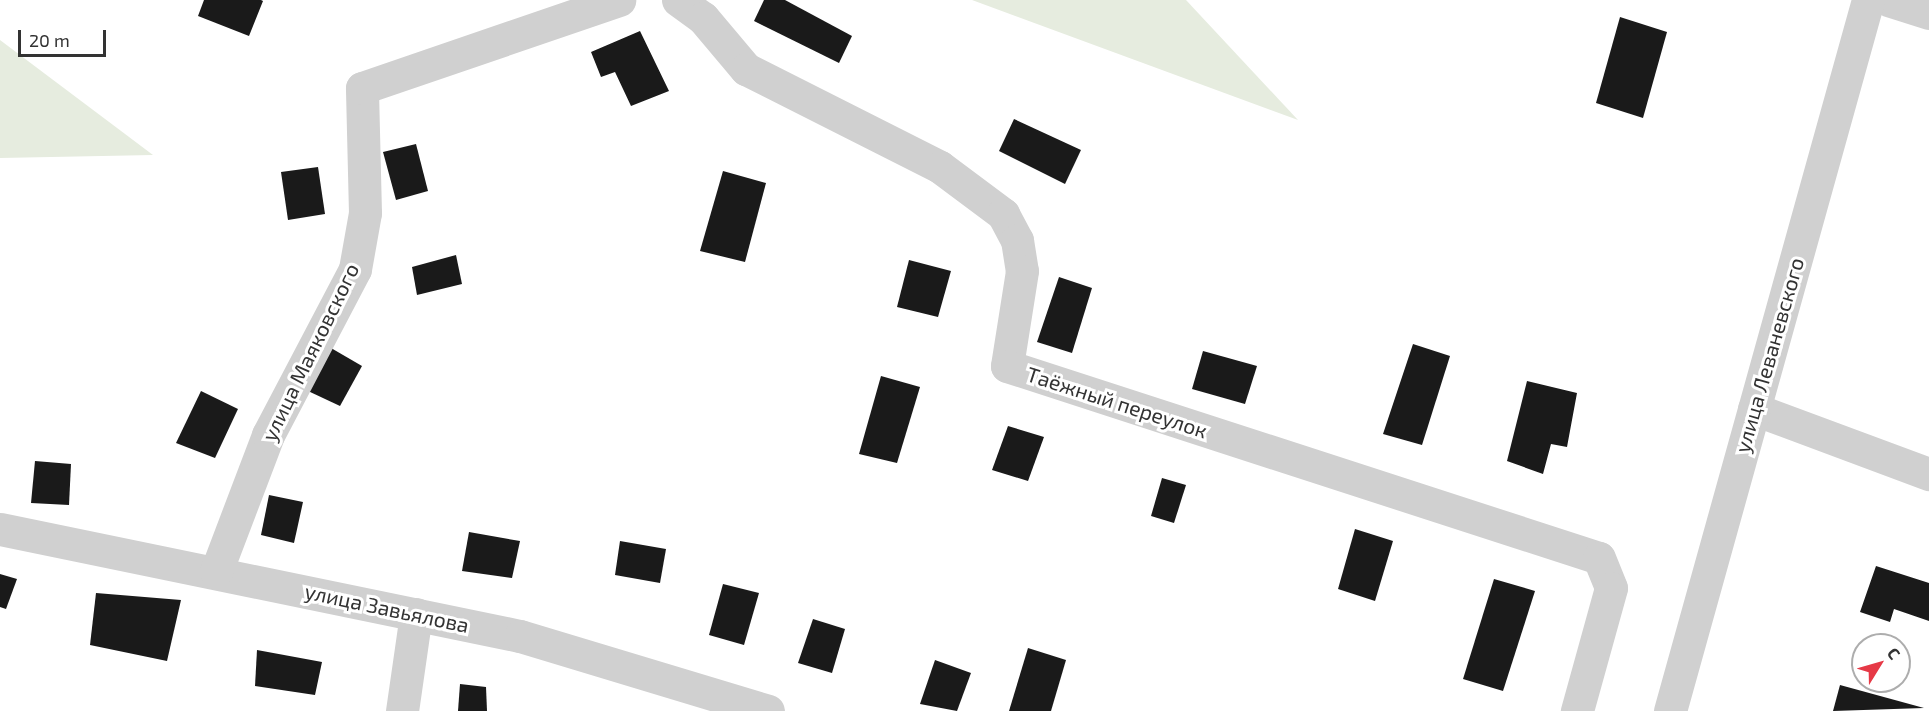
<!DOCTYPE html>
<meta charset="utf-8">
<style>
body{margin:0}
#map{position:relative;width:1929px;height:711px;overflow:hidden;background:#fff;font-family:"Exo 2",sans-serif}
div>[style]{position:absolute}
.green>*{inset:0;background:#e6ecdf}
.building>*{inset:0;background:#1a1a1a}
.minor>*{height:33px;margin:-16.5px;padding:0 16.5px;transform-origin:16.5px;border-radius:16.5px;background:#d0d0d0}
span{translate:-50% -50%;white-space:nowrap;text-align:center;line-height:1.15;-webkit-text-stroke:6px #fff;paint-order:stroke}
.street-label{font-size:21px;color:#333}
.north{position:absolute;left:1851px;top:633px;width:60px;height:60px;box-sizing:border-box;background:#fff;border:2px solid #adadad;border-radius:50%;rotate:53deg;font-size:16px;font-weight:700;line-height:24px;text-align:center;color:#333}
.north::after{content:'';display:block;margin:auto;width:21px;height:27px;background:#e63946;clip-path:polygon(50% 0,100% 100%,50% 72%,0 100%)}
.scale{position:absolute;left:18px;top:30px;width:88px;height:27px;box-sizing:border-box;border:3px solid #333;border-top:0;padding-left:8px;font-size:18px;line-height:21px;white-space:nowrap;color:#333;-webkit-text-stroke:4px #fff;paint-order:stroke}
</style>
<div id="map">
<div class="green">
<i style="clip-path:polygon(972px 0,1186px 0,1298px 120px)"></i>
<i style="clip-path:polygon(0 40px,153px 155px,0 158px)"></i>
</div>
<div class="building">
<i style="clip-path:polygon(204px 0,261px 0,263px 1px,249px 36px,198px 16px)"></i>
<i style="clip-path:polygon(764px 0,785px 0,852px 36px,839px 63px,754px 21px)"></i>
<i style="clip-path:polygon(1620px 17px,1667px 32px,1643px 118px,1596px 103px)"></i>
<i style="clip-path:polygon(640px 31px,669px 91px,631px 106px,615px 72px,601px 77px,591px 52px)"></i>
<i style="clip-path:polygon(1014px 119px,1081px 150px,1065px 184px,999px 151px)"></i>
<i style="clip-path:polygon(416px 144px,428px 191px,396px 200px,383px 152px)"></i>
<i style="clip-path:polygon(318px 167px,325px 214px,288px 220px,281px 172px)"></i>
<i style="clip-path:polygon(723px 171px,766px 183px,745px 262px,700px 251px)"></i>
<i style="clip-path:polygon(456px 255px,462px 284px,417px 295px,412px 267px)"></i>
<i style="clip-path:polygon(909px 260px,951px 271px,938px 317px,897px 307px)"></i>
<i style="clip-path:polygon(1059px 277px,1092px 288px,1072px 353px,1037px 342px)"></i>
<i style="clip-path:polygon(1413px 344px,1450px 356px,1422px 445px,1383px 434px)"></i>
<i style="clip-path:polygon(331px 348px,362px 366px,340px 406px,308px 391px)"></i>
<i style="clip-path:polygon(1203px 351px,1257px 366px,1245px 404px,1192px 389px)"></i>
<i style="clip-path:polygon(881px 376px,920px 387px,897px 463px,859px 454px)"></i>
<i style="clip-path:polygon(1527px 381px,1577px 393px,1567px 447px,1551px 444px,1543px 474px,1507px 461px)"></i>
<i style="clip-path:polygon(201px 391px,238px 409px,215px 458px,176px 443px)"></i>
<i style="clip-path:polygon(1008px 426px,1044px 437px,1028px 481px,992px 470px)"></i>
<i style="clip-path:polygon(35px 461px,71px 464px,69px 505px,31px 503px)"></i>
<i style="clip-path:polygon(1162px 478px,1186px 485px,1174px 523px,1151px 516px)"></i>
<i style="clip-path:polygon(269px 495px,303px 502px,294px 543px,261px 535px)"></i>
<i style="clip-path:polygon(1355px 529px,1393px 541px,1375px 601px,1338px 589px)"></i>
<i style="clip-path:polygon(469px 532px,520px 541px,512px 578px,462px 571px)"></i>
<i style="clip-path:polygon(620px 541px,666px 549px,660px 583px,615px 575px)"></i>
<i style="clip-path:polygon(1876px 566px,1929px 583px,1929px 621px,1894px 609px,1890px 622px,1860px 612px)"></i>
<i style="clip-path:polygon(0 574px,17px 579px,6px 609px,0 607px)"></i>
<i style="clip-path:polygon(1494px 579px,1535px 591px,1503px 691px,1463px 679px)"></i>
<i style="clip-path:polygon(723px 584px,759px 593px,744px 645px,709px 635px)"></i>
<i style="clip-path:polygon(96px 593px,181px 600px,167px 661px,90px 645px)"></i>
<i style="clip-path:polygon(813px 619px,845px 629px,832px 673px,798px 663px)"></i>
<i style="clip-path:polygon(1028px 648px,1066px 660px,1051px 711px,1009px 711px)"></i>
<i style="clip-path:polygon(257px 650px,322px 662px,315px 695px,255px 686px)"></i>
<i style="clip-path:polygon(935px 660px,971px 673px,957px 711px,920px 704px)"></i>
<i style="clip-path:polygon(460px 684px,486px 687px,487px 711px,458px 711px)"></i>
<i style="clip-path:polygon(1840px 685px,1924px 708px,1833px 711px)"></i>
</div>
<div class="minor">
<i style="left:678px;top:0;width:31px;rotate:36deg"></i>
<i style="left:703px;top:18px;width:67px;rotate:49.9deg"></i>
<i style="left:746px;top:69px;width:217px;rotate:26.8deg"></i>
<i style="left:940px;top:167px;width:79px;rotate:36.7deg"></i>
<i style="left:1003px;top:214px;width:30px;rotate:62deg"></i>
<i style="left:1017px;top:240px;width:31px;rotate:81deg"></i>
<i style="left:1022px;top:271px;width:96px;rotate:99deg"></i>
<i style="left:1007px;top:366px;width:622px;rotate:17.97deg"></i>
<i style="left:1599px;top:558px;width:32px;rotate:68deg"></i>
<i style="left:1611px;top:588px;width:128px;rotate:105.5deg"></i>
<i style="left:1888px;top:0;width:43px;rotate:17.6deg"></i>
<i style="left:1754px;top:409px;width:187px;rotate:20.4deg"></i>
<i style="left:0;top:529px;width:531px;rotate:11.63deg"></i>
<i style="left:520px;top:636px;width:259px;rotate:16.8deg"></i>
<i style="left:216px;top:572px;width:147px;rotate:-69.2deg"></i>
<i style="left:268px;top:435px;width:187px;rotate:-62.3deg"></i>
<i style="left:355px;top:269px;width:57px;rotate:-79.9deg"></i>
<i style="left:365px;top:213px;width:125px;rotate:-91.4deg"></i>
<i style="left:362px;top:88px;width:272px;rotate:-18.9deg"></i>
<i style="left:402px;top:711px;width:98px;rotate:-81.8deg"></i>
<i style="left:1670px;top:711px;width:738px;rotate:-74.44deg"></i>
</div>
<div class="street-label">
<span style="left:310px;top:352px;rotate:-64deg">улица Маяковского</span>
<span style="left:1769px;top:355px;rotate:-74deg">улица Леваневского</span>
<span style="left:1117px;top:402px;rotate:18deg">Таёжный переулок</span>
<span style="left:387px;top:608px;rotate:12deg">улица Завьялова</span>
</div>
<div class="north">С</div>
<div class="scale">20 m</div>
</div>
